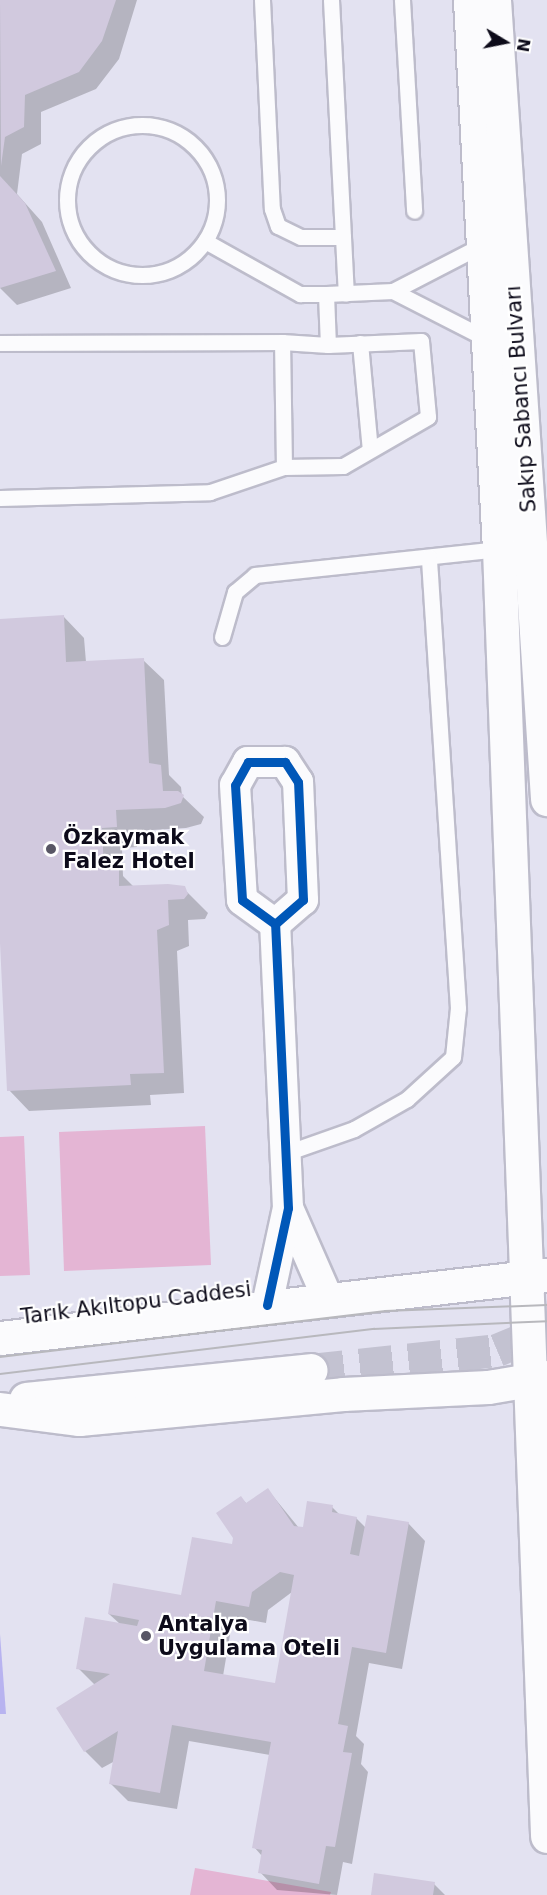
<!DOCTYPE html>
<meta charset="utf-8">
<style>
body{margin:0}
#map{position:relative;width:547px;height:1895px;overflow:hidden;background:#e3e2f1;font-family:"DejaVu Sans",sans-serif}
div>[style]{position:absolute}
.green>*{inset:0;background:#e4b5d4}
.water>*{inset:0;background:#b8b3f0}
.shadow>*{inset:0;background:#0003}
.building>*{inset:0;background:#d1c9de}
.secondary-tunnel>*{height:33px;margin-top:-16.5px;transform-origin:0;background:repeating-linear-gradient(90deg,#c3c2d1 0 33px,transparent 0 49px)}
.roads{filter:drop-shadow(2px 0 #bdbccb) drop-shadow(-2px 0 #bdbccb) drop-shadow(0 2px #bdbccb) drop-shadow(0 -2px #bdbccb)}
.lane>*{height:15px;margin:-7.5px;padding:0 7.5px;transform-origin:7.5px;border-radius:7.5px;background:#fbfbfd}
.lane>.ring{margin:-7.5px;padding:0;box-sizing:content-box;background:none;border:15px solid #fbfbfd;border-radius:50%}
.street>*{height:30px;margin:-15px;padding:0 15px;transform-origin:15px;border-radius:15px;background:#fbfbfd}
.secondary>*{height:33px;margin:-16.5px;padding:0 16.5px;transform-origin:16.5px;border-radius:16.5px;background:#fbfbfd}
.primary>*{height:33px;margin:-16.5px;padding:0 16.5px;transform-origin:16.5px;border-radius:16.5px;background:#fbfbfd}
.tram>*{height:1.5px;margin:-0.75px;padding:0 0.75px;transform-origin:0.75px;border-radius:0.75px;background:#b8b8bd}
.cycleway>*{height:9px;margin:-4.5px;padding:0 4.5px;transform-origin:4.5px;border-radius:4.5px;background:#0057b8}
.dots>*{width:16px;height:16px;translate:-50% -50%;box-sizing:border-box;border:3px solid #fff;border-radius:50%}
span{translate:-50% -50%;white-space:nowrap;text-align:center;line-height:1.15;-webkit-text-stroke:4.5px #fff;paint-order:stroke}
.street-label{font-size:21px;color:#0d0b1a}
.poi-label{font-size:21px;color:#0d0b1a;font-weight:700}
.left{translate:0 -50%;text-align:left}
.north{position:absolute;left:475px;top:12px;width:60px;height:60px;-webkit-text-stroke:4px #fff;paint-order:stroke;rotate:100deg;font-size:16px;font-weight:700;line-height:24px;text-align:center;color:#0d0b1a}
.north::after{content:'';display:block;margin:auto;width:21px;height:27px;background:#0d0b1a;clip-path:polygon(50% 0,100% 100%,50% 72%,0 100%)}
</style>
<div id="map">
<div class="green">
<i style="clip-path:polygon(205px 1126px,211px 1265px,64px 1271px,59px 1132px)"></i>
<i style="clip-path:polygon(24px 1136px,30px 1275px,0 1276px,0 1137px)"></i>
<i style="clip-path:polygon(195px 1868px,331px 1892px,330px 1895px,190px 1895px)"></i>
</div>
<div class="water">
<i style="clip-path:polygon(0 1634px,6px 1714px,0 1714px)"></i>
</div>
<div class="shadow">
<i style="clip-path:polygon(0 0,137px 0,119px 59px,96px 89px,41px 112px,41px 144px,22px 154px,17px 194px,42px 222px,71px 288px,17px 305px,0 288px)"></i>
<i style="clip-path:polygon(64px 617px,84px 638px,86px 662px,143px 660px,164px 680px,169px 775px,181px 787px,182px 796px,204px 817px,201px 824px,186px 828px,136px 831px,137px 847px,122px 848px,123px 876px,134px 887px,187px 892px,208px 913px,205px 919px,188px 920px,189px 946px,177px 951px,184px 1093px,150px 1095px,151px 1105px,29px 1111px,9px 1090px,0 914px,0 620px)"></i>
<i style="clip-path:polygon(evenodd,268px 1490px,299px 1528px,304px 1529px,332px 1507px,340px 1515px,356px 1518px,366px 1528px,408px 1523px,425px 1541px,402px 1669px,369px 1663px,356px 1736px,364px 1744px,361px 1764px,368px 1772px,352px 1864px,343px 1862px,337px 1895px,277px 1890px,260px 1872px,262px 1856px,254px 1847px,270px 1755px,189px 1741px,177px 1809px,128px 1801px,111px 1784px,115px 1761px,102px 1768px,85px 1751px,95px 1685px,78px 1668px,120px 1624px,109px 1614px,183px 1596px,233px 1546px,241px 1498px,247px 1504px,268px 1490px,292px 1592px,276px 1685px,223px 1676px,233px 1617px,266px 1623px,268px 1610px,292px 1592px)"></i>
<i style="clip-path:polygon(434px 1884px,445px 1895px,373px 1895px)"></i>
</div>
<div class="building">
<i style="clip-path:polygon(0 0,116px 0,102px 41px,79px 72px,25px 95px,24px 127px,5px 137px,1px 166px)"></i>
<i style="clip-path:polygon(0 176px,25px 203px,56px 271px,0 288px)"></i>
<i style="clip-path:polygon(64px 615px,66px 662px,144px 658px,149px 763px,161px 765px,163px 791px,178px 791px,184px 795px,181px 803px,165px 808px,116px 810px,117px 827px,102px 828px,104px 870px,119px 869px,119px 886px,168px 884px,185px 886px,188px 894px,184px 899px,168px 900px,169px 925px,157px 930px,164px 1073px,130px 1074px,131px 1085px,7px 1091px,0 943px,0 619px)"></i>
<i style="clip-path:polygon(evenodd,268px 1488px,294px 1526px,303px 1527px,307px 1501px,333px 1505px,332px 1512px,357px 1517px,350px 1554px,359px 1556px,367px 1515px,409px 1522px,386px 1653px,352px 1647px,338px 1724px,348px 1726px,343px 1752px,352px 1753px,335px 1847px,326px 1846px,319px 1884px,258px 1873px,262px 1850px,252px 1848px,271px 1742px,172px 1725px,160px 1793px,109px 1784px,118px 1731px,84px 1752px,56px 1708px,110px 1674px,76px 1669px,85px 1617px,137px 1626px,139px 1620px,108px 1614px,113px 1583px,181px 1595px,192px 1537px,232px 1544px,233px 1538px,216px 1513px,241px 1496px,246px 1503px,268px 1488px,280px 1572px,294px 1575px,275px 1683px,204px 1671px,216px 1601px,249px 1607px,252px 1592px,280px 1572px)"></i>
<i style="clip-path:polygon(374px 1873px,435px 1882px,433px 1895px,371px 1895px)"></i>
</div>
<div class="secondary-tunnel">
<i style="left:311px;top:1370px;width:187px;rotate:-6.1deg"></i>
<i style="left:497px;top:1350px;width:54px;rotate:-22.8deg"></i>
</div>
<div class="roads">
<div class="lane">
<i style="left:262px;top:0;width:209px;rotate:87.3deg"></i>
<i style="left:272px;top:209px;width:18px;rotate:71deg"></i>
<i style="left:278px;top:226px;width:25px;rotate:26deg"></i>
<i style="left:301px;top:237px;width:42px"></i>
<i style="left:331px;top:0;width:294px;rotate:87.1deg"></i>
<i style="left:402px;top:0;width:211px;rotate:86.7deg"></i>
<i class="ring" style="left:67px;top:125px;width:135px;height:135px"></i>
<i style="left:205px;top:241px;width:109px;rotate:29.2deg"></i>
<i style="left:300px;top:294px;width:26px"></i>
<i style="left:326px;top:294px;width:67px;rotate:-2.6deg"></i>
<i style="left:393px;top:291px;width:100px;rotate:-27.3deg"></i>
<i style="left:393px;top:291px;width:106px;rotate:27.1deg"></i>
<i style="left:326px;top:294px;width:51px;rotate:87.8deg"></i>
<i style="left:328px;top:345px;width:93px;rotate:-2.5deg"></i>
<i style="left:421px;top:341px;width:76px;rotate:84.7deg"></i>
<i style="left:428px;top:417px;width:98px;rotate:150deg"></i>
<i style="left:343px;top:466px;width:59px;rotate:179deg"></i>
<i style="left:284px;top:467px;width:125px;rotate:-90.9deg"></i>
<i style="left:282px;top:342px;width:46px;rotate:3.7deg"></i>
<i style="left:0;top:343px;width:282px;rotate:-0.2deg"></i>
<i style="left:360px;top:343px;width:107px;rotate:84.7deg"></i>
<i style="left:0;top:498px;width:210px;rotate:-1.6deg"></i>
<i style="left:210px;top:492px;width:78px;rotate:-18.7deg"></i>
<i style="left:222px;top:637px;width:47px;rotate:-73.9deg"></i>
<i style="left:235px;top:592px;width:26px;rotate:-40deg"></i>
<i style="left:255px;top:575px;width:245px;rotate:-6.1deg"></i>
<i style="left:286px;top:1153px;width:72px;rotate:-19.4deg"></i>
<i style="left:354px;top:1129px;width:61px;rotate:-29.5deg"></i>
<i style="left:407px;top:1099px;width:62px;rotate:-42.4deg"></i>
<i style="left:453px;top:1057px;width:49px;rotate:-84.2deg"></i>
<i style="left:458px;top:1008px;width:452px;rotate:-93.7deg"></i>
</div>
<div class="street">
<i style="left:288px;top:1208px;width:99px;rotate:66.3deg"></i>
<i style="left:267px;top:1305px;width:99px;rotate:-77.8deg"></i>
<i style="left:288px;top:1208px;width:284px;rotate:-92.6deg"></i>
<i style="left:275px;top:924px;width:37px;rotate:-41deg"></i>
<i style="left:303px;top:900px;width:118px;rotate:-92.4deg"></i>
<i style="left:298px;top:782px;width:24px;rotate:-123deg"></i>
<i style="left:285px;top:762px;width:37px;rotate:180deg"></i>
<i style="left:248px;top:762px;width:26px;rotate:119deg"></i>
<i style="left:235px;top:785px;width:115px;rotate:86.5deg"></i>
<i style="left:242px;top:900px;width:41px;rotate:36deg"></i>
</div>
<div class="secondary">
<i style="left:0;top:1338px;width:551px;rotate:-6.57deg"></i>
<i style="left:26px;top:1399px;width:286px;rotate:-5.8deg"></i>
<i style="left:0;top:1409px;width:80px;rotate:7.2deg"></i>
<i style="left:79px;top:1419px;width:265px;rotate:-5.4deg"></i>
<i style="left:343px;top:1394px;width:145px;rotate:-2.8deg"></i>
<i style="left:488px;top:1387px;width:60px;rotate:-9.6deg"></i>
</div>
<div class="primary">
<i style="left:470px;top:0;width:550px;rotate:86.98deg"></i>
<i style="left:499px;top:549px;width:1288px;rotate:87.86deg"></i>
<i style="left:494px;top:0;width:801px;rotate:86.2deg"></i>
</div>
</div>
<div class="tram">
<i style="left:0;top:1357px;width:388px;rotate:-6.8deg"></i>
<i style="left:385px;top:1311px;width:162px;rotate:-2.1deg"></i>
<i style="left:0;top:1374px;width:377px;rotate:-6.9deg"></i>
<i style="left:374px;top:1329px;width:173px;rotate:-2.6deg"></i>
</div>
<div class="cycleway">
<i style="left:267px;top:1305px;width:99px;rotate:-77.8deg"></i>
<i style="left:288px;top:1208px;width:284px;rotate:-92.6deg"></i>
<i style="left:275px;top:924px;width:37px;rotate:-41deg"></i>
<i style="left:303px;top:900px;width:118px;rotate:-92.4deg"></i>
<i style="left:298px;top:782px;width:24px;rotate:-123deg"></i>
<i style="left:285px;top:762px;width:37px;rotate:180deg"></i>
<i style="left:248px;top:762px;width:26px;rotate:119deg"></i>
<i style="left:235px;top:785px;width:115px;rotate:86.5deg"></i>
<i style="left:242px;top:900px;width:41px;rotate:36deg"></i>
</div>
<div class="dots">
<i style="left:51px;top:849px;background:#585665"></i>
<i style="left:146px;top:1636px;background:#585665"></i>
</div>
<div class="street-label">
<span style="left:521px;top:399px;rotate:-94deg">Sakıp Sabancı Bulvarı</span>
<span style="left:136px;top:1303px;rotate:-7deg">Tarık Akıltopu Caddesi</span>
</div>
<div class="poi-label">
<span class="left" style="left:63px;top:849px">Özkaymak<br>Falez Hotel</span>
<span class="left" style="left:158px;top:1636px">Antalya<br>Uygulama Oteli</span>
</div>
<div class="north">N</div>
</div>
